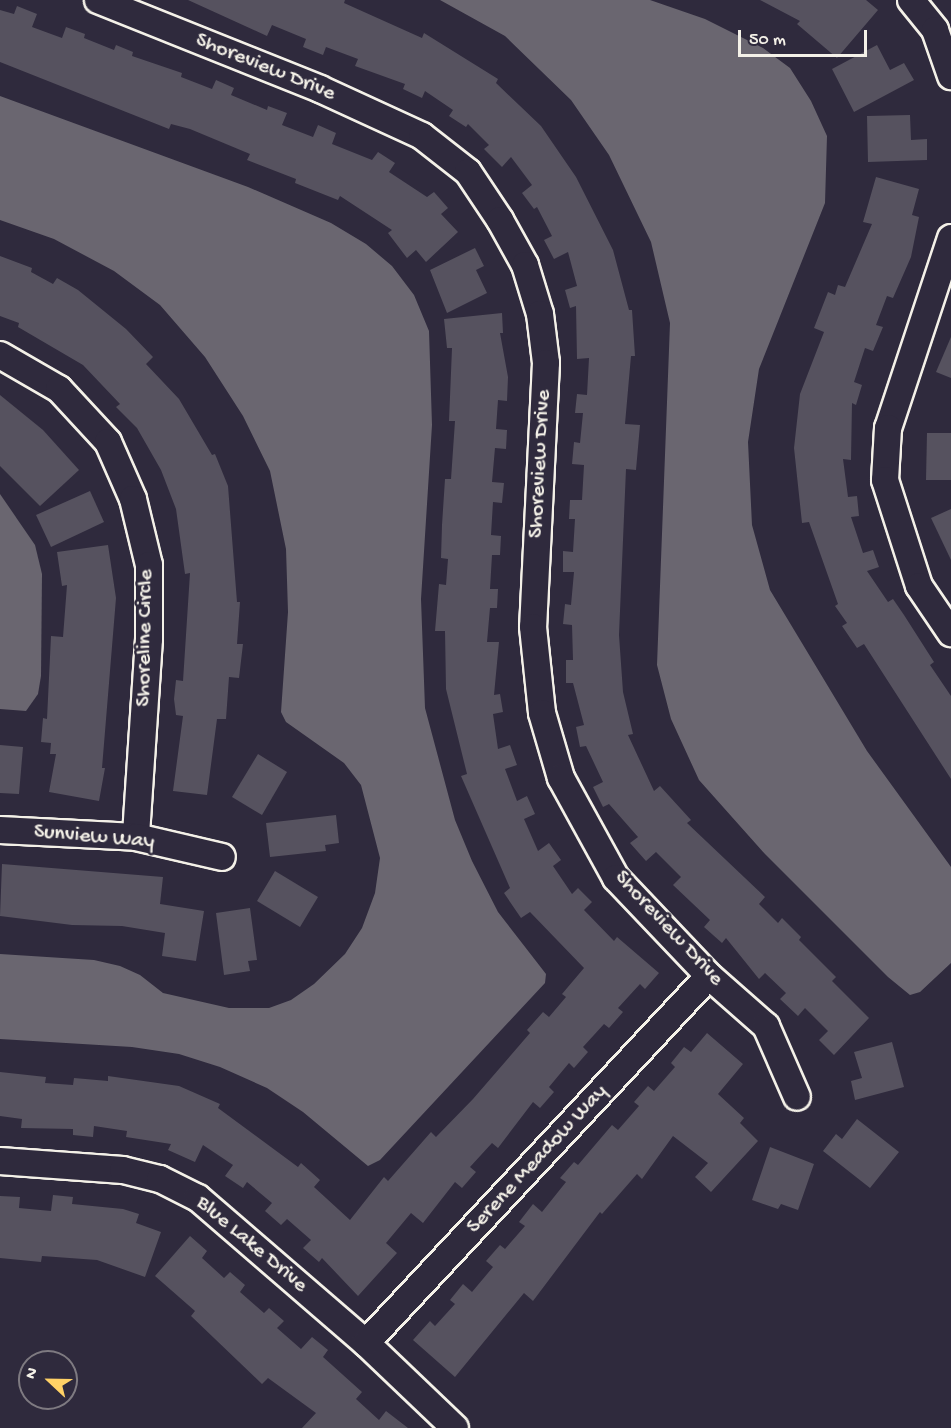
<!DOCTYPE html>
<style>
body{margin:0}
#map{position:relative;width:951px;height:1428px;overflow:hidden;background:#2f2a3d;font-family:"Gochi Hand",sans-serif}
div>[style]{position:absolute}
.water>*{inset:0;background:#6a6670}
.building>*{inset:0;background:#56525f}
.roads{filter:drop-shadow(2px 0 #f4f1e8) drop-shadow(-2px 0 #f4f1e8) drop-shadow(0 2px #f4f1e8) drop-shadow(0 -2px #f4f1e8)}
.minor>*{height:26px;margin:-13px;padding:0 13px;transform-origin:13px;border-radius:13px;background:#2f2a3d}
span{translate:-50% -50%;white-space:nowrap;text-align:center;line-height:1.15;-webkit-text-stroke:5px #2f2a3d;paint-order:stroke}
.street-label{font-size:22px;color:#f4f1e8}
.north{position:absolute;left:18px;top:1350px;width:60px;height:60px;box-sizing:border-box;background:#2f2a3d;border:2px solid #7e7a81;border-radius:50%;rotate:292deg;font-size:16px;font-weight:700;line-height:24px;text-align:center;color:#f4f1e8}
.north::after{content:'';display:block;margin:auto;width:21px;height:27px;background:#ffd166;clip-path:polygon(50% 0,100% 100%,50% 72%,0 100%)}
.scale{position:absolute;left:738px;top:30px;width:129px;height:27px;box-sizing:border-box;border:3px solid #f4f1e8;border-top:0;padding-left:8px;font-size:18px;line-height:21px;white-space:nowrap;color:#f4f1e8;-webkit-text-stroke:4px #2f2a3d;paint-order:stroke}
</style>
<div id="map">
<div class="water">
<i style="clip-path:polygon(440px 0,650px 0,705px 19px,763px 48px,790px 68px,811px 101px,827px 136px,825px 203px,759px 369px,748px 442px,752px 525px,770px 590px,867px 751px,951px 867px,951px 963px,920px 992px,910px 995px,888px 977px,765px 854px,699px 780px,671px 719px,657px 665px,670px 323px,651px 242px,609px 155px,571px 100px,505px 36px)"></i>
<i style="clip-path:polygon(0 96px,248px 187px,331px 223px,366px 244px,392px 266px,414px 295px,429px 331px,432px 425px,421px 599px,425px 708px,455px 820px,472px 861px,498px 912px,546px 974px,545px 983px,380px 1160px,368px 1166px,303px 1112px,267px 1088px,220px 1067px,179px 1054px,132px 1047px,0 1039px,0 954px,94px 960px,120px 966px,140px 975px,163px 993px,229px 1008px,269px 1008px,291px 1000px,314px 984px,345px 954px,362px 928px,375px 893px,380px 858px,361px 785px,344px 763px,286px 722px,281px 712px,288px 612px,286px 549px,270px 471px,243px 416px,205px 357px,160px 305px,114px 271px,54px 239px,0 220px)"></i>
<i style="clip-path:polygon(0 494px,35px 545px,42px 574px,41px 676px,38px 694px,26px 711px,0 709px)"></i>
</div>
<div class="building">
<i style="clip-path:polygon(188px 0,345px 0,344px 3px,422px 38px,424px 33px,498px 79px,496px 83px,541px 126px,576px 177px,613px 250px,629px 310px,632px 310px,635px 356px,631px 356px,625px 424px,640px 425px,636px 470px,626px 469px,619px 635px,623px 692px,633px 734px,628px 735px,654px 791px,660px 786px,691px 820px,687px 823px,765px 897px,759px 904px,778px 923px,782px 918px,801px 937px,799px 940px,836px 977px,832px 981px,869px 1018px,834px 1055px,819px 1040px,828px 1031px,805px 1008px,798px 1016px,780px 999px,786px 993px,765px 973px,759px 979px,726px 938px,722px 943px,704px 927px,710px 920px,673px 885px,681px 877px,656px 852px,646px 861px,630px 843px,638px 837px,609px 804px,603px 807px,593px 787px,603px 782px,586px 746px,580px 747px,576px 727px,584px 725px,573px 683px,566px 683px,566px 660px,573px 660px,572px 625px,563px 624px,565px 604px,571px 605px,574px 572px,563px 572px,563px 551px,573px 552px,575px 519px,569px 519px,570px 500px,582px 500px,584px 465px,572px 464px,574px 442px,580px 443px,583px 413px,575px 413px,577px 394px,587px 395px,589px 358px,577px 359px,576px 306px,570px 308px,565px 290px,577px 286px,568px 252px,554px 259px,544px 240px,552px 236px,537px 207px,534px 209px,522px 193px,532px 185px,511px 157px,502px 167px,484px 149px,489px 145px,468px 124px,466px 127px,449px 116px,453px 110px,425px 91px,422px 98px,403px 89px,405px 84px,355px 66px,358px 59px,326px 47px,323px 55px,303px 47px,306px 39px,272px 25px,267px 36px)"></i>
<i style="clip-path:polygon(760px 0,866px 0,878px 10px,837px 58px,797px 24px,800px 21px)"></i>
<i style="clip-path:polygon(17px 6px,37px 14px,32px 27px,62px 38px,66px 27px,85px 34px,84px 38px,114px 50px,116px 45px,133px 52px,132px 56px,182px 73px,181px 77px,212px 89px,216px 80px,234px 88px,231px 95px,267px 110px,268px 106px,287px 113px,282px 125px,313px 137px,318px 125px,336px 133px,332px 144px,372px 160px,378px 152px,395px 163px,389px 172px,427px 197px,434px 192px,448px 208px,441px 214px,458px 232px,426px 262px,416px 250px,407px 258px,388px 233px,392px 230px,340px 196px,338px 200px,295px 183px,296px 179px,247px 160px,250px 154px,190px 129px,171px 124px,169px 129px,0 62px,0 10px,14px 14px)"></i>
<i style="clip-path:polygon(877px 45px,890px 70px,904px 63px,914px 80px,854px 112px,832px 69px)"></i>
<i style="clip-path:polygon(910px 115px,911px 140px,927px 139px,927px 160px,868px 162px,867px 116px)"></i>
<i style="clip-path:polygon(876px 177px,919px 189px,912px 215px,919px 217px,911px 257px,893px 298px,887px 296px,876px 325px,883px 327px,873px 351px,865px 348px,854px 382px,862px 385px,856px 405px,852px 403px,851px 460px,843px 459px,848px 497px,857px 496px,859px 516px,851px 517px,863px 553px,873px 550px,879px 567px,867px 571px,888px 602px,893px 599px,904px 615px,934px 662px,930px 665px,951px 696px,951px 779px,864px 644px,857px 648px,842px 626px,847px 623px,835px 606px,838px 604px,809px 522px,802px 523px,794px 448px,800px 394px,824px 332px,814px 328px,828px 292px,835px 295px,838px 285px,845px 287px,872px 224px,863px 222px)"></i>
<i style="clip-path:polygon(475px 248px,484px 266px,476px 270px,487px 293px,447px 313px,430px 270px)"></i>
<i style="clip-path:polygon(0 256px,32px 268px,31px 272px,53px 284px,57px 278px,78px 290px,126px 329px,153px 357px,146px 364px,179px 399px,212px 455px,215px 454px,228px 486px,237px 602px,240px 602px,237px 644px,243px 644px,239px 678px,229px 677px,226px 719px,217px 719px,207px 795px,173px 791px,183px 716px,176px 715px,174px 699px,176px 680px,183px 681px,190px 573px,185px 574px,176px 509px,161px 470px,137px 428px,116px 407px,120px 404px,83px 365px,18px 327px,19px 323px,0 316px)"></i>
<i style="clip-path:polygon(502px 313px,503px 333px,500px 333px,508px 377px,507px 401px,498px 400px,496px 429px,507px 430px,506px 449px,495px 448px,492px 482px,504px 483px,502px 503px,493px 502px,491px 535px,501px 536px,500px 555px,492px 555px,490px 589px,498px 589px,497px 608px,490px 608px,487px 642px,499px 642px,494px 695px,500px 694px,503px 712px,493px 714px,498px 749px,510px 745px,517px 765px,505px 769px,517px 801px,527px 796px,535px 814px,524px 819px,538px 851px,549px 843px,561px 860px,553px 866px,572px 894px,578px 888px,592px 902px,584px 910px,614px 941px,617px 937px,659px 973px,645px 989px,640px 984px,618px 1008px,623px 1012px,609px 1028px,604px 1024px,583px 1047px,588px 1052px,574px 1068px,569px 1063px,549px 1087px,554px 1092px,540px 1108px,533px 1102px,498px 1148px,492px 1143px,470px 1167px,476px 1172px,462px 1188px,455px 1182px,423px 1223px,411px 1213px,386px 1243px,397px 1253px,358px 1296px,322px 1258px,319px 1262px,303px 1248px,311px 1240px,287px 1219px,281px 1225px,265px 1211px,272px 1203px,247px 1182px,243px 1188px,225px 1176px,233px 1165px,203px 1145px,195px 1162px,168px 1150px,171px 1144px,126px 1137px,127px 1131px,94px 1126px,93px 1137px,73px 1135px,73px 1129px,21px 1128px,22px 1119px,0 1116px,0 1072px,46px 1077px,45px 1083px,73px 1085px,74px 1078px,108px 1081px,108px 1076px,179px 1086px,220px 1104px,218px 1108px,298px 1167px,301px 1163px,320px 1180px,314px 1187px,350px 1220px,384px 1177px,388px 1181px,431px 1132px,436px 1137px,473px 1099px,530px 1033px,527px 1030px,543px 1012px,549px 1017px,566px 997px,562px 994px,584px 968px,530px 912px,521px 918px,504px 893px,510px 888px,461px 776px,467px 774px,446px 689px,445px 631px,435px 631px,439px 584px,446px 585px,448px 559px,441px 558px,442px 525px,445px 479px,451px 479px,455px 421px,449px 421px,452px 348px,447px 348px,444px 319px)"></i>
<i style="clip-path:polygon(951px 337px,951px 378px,936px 372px)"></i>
<i style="clip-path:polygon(0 395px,43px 430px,79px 470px,40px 506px,0 466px)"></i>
<i style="clip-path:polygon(927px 433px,951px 433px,951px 480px,926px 480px)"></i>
<i style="clip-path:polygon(90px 491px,104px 522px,51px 547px,36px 515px)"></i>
<i style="clip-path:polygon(951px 509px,951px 560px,931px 518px)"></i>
<i style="clip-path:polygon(108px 545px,116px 598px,102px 768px,105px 768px,99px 801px,49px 792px,56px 754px,50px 754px,51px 743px,41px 742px,43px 718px,47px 719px,51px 636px,63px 637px,67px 585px,62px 586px,57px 552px)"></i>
<i style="clip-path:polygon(0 745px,23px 747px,19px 794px,0 793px)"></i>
<i style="clip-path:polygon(258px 754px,287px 772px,262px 815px,232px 797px)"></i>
<i style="clip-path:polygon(336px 815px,339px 843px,325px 845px,326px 851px,270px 857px,266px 823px)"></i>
<i style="clip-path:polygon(2px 864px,163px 877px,160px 904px,204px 911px,196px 961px,162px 956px,165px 933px,122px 926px,72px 925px,0 916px)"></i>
<i style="clip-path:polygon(275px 871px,318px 897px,300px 927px,257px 901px)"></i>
<i style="clip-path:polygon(250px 908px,257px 960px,248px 961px,250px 971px,224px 975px,216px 913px)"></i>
<i style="clip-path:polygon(707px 1033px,743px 1064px,718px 1094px,744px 1118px,740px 1123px,758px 1141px,711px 1192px,695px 1177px,708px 1163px,673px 1136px,642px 1179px,637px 1174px,602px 1214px,600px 1212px,533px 1301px,524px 1293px,455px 1377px,413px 1340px,430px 1321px,435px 1326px,455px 1304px,450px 1300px,463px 1284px,472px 1292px,493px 1267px,486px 1261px,500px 1245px,505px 1249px,525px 1226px,519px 1222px,533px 1204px,542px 1212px,566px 1182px,560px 1178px,574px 1162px,578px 1165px,612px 1125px,618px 1130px,639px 1106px,634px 1102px,648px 1086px,654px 1091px,675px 1067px,671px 1063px,684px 1047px,691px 1052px)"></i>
<i style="clip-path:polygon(892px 1042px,904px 1087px,855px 1100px,851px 1081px,862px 1078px,854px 1052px)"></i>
<i style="clip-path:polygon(857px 1119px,899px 1152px,870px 1188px,823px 1151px,836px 1134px,842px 1139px)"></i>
<i style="clip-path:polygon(770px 1147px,814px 1164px,798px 1210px,781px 1204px,778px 1209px,752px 1200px)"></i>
<i style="clip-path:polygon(53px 1195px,73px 1197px,72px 1204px,123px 1209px,139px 1214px,136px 1223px,161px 1232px,145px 1277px,97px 1260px,42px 1256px,41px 1262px,0 1258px,0 1196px,20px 1197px,19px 1208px,51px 1211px)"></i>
<i style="clip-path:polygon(190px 1236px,207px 1251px,202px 1258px,224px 1278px,230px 1272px,245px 1285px,240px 1292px,264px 1313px,269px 1308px,284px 1321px,277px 1328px,301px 1349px,312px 1337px,328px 1350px,323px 1357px,362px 1392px,356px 1399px,379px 1420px,386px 1411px,408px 1428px,302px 1428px,316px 1413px,268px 1378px,262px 1384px,191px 1316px,195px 1311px,155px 1276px)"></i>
</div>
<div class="roads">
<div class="minor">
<i style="left:98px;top:0;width:239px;rotate:21.8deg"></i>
<i style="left:320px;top:89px;width:112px;rotate:24.7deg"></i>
<i style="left:422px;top:136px;width:58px;rotate:38deg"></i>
<i style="left:468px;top:172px;width:58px;rotate:56.3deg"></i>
<i style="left:500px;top:220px;width:51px;rotate:60.9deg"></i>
<i style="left:525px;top:265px;width:51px;rotate:73deg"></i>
<i style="left:540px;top:314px;width:49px;rotate:83deg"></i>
<i style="left:546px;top:363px;width:264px;rotate:92.8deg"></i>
<i style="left:533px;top:627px;width:86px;rotate:84deg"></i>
<i style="left:542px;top:713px;width:68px;rotate:73.7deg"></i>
<i style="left:561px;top:778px;width:114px;rotate:61.2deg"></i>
<i style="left:616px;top:878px;width:135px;rotate:46.5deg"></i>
<i style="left:709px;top:976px;width:76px;rotate:41.3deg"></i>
<i style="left:766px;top:1026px;width:77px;rotate:66.4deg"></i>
<i style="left:911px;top:0;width:38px;rotate:51deg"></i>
<i style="left:935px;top:30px;width:49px;rotate:70.8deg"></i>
<i style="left:951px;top:238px;width:200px;rotate:108.3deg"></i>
<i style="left:888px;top:428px;width:52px;rotate:93.3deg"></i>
<i style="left:885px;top:480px;width:111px;rotate:72.2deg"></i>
<i style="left:919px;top:586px;width:57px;rotate:55.8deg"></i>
<i style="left:0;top:355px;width:68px;rotate:30deg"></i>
<i style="left:59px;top:389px;width:72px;rotate:47.2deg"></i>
<i style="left:108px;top:442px;width:62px;rotate:66.3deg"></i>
<i style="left:133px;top:499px;width:68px;rotate:76.4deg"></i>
<i style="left:149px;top:565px;width:74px;rotate:90deg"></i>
<i style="left:149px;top:639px;width:198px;rotate:93.8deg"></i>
<i style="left:0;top:830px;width:136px;rotate:2.9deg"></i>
<i style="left:136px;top:837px;width:88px;rotate:13.1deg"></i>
<i style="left:0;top:1161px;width:123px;rotate:4.2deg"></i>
<i style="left:123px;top:1170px;width:38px;rotate:14deg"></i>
<i style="left:160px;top:1179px;width:42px;rotate:26.6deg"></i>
<i style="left:198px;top:1198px;width:222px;rotate:40.8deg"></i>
<i style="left:366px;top:1343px;width:123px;rotate:43.7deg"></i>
<i style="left:366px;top:1343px;width:502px;rotate:-46.94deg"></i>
</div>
</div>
<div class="street-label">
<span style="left:265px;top:68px;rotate:22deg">Shoreview Drive</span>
<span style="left:541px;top:464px;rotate:-87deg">Shoreview Drive</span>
<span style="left:146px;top:638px;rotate:-89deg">Shoreline Circle</span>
<span style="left:94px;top:838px;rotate:5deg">Sunview Way</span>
<span style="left:668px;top:929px;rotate:47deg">Shoreview Drive</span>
<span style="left:538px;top:1160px;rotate:-47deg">Serene Meadow Way</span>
<span style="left:251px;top:1245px;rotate:40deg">Blue Lake Drive</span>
</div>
<div class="north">N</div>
<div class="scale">50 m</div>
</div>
